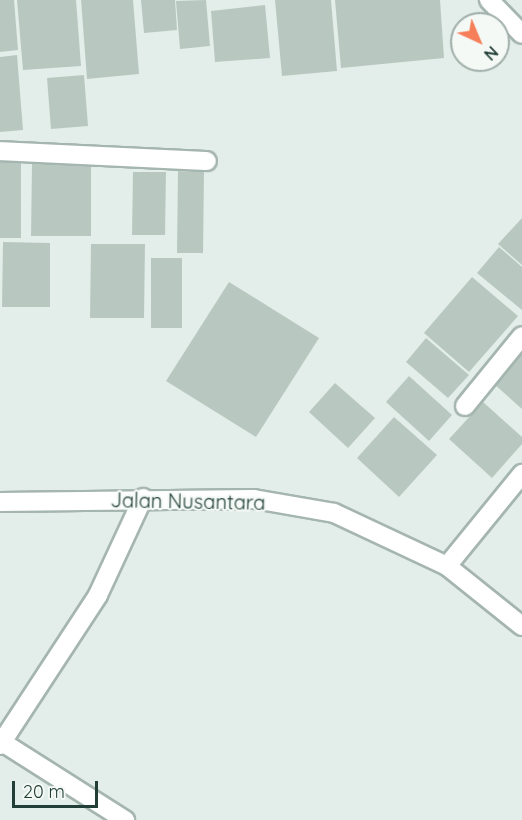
<!DOCTYPE html>
<style>
body{margin:0}
#map{position:relative;width:522px;height:820px;overflow:hidden;background:#e3ede9;font-family:Quicksand,sans-serif}
div>[style]{position:absolute}
.building>*{inset:0;background:#b8c8c1}
.roads{filter:drop-shadow(2px 0 #a5b5b0) drop-shadow(-2px 0 #a5b5b0) drop-shadow(0 2px #a5b5b0) drop-shadow(0 -2px #a5b5b0)}
.minor>*{height:18px;margin:-9px;padding:0 9px;transform-origin:9px;border-radius:9px;background:#fff}
span{translate:-50% -50%;white-space:nowrap;text-align:center;line-height:1.15;-webkit-text-stroke:4.5px #f4f9f6;paint-order:stroke}
.street-label{font-size:20px;color:#223f37}
.north{position:absolute;left:450px;top:12px;width:60px;height:60px;box-sizing:border-box;background:#f4f9f6;border:2px solid #a0afaa;border-radius:50%;rotate:136deg;font-size:16px;font-weight:700;line-height:24px;text-align:center;color:#223f37}
.north::after{content:'';display:block;margin:auto;width:21px;height:27px;background:#f67e58;clip-path:polygon(50% 0,100% 100%,50% 72%,0 100%)}
.scale{position:absolute;left:12px;top:781px;width:86px;height:27px;box-sizing:border-box;border:3px solid #223f37;border-top:0;padding-left:8px;font-size:18px;line-height:21px;white-space:nowrap;color:#223f37;-webkit-text-stroke:4px #f4f9f6;paint-order:stroke}
</style>
<div id="map">
<div class="building">
<i style="clip-path:polygon(0 0,14px 0,18px 50px,0 52px)"></i>
<i style="clip-path:polygon(17px 0,76px 0,81px 66px,23px 70px)"></i>
<i style="clip-path:polygon(81px 0,133px 0,139px 74px,87px 79px)"></i>
<i style="clip-path:polygon(141px 0,175px 0,177px 30px,144px 33px)"></i>
<i style="clip-path:polygon(206px 0,210px 46px,180px 49px,176px 1px)"></i>
<i style="clip-path:polygon(275px 0,331px 0,337px 71px,282px 76px)"></i>
<i style="clip-path:polygon(335px 0,440px 0,444px 58px,341px 68px)"></i>
<i style="clip-path:polygon(265px 5px,270px 58px,215px 62px,211px 11px)"></i>
<i style="clip-path:polygon(17px 55px,23px 130px,0 132px,0 57px)"></i>
<i style="clip-path:polygon(84px 75px,88px 126px,51px 129px,47px 78px)"></i>
<i style="clip-path:polygon(0 161px,21px 161px,21px 238px,0 238px)"></i>
<i style="clip-path:polygon(32px 164px,91px 164px,91px 236px,31px 236px)"></i>
<i style="clip-path:polygon(178px 171px,204px 172px,203px 253px,177px 253px)"></i>
<i style="clip-path:polygon(133px 172px,166px 172px,165px 235px,132px 235px)"></i>
<i style="clip-path:polygon(522px 218px,522px 265px,498px 244px)"></i>
<i style="clip-path:polygon(3px 242px,50px 243px,50px 307px,2px 307px)"></i>
<i style="clip-path:polygon(91px 244px,145px 244px,144px 318px,90px 318px)"></i>
<i style="clip-path:polygon(499px 247px,522px 267px,522px 310px,477px 273px)"></i>
<i style="clip-path:polygon(151px 258px,182px 258px,182px 328px,151px 328px)"></i>
<i style="clip-path:polygon(472px 277px,518px 316px,469px 372px,424px 333px)"></i>
<i style="clip-path:polygon(229px 282px,319px 338px,256px 437px,166px 381px)"></i>
<i style="clip-path:polygon(426px 338px,469px 375px,448px 398px,406px 362px)"></i>
<i style="clip-path:polygon(522px 352px,522px 409px,494px 384px)"></i>
<i style="clip-path:polygon(409px 376px,452px 415px,429px 441px,386px 402px)"></i>
<i style="clip-path:polygon(335px 383px,375px 418px,348px 448px,309px 412px)"></i>
<i style="clip-path:polygon(483px 402px,522px 437px,522px 444px,492px 478px,449px 439px)"></i>
<i style="clip-path:polygon(394px 417px,437px 455px,399px 497px,357px 458px)"></i>
</div>
<div class="roads">
<div class="minor">
<i style="left:489px;top:0;width:47px;rotate:45.9deg"></i>
<i style="left:0;top:151px;width:207px;rotate:2.8deg"></i>
<i style="left:465px;top:406px;width:90px;rotate:-50.8deg"></i>
<i style="left:0;top:502px;width:254px;rotate:-0.7deg"></i>
<i style="left:254px;top:499px;width:81px;rotate:9.9deg"></i>
<i style="left:334px;top:513px;width:125px;rotate:25.1deg"></i>
<i style="left:447px;top:566px;width:96px;rotate:38.7deg"></i>
<i style="left:447px;top:566px;width:119px;rotate:-50.8deg"></i>
<i style="left:2px;top:742px;width:146px;rotate:32.4deg"></i>
<i style="left:0;top:745px;width:179px;rotate:-56.8deg"></i>
<i style="left:98px;top:595px;width:107px;rotate:-65.1deg"></i>
</div>
</div>
<div class="street-label">
<span style="left:188px;top:501px;rotate:1deg">Jalan Nusantara</span>
</div>
<div class="north">N</div>
<div class="scale">20 m</div>
</div>
